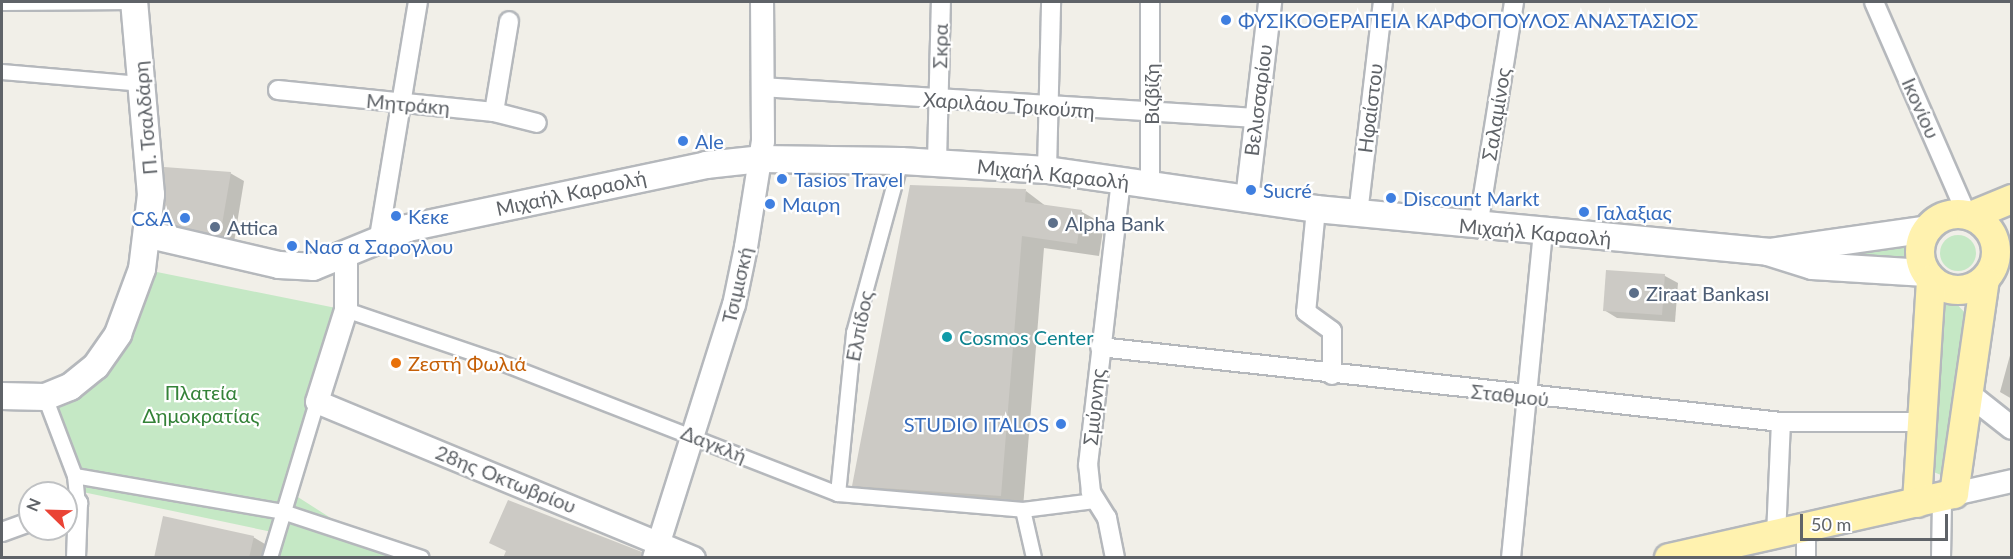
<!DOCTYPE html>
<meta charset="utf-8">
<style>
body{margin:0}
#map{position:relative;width:2013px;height:559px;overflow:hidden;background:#f1efe8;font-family:Lato,sans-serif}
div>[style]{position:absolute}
.green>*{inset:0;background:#c5e8c5}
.round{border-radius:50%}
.shadow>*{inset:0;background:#0003}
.building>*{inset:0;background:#cccac5}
.roads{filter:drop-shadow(2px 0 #b5b8bc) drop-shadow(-2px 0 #b5b8bc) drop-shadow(0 2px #b5b8bc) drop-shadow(0 -2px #b5b8bc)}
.pedestrian>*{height:14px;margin:-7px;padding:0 7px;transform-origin:7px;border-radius:7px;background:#fff}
.minor>*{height:18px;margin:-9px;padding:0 9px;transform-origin:9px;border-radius:9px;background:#fff}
.tertiary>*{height:22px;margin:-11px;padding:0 11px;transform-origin:11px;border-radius:11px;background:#fff}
.secondary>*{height:26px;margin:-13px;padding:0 13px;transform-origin:13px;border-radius:13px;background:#fff}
.primary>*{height:28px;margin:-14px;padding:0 14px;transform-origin:14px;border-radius:14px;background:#fff2af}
.primary>.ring{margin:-14px;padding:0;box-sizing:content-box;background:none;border:28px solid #fff2af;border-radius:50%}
.dots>*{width:16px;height:16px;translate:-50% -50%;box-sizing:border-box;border:3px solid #fff;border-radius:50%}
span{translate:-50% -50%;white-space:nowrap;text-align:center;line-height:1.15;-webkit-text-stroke:4.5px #fff;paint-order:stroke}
.shop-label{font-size:20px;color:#366cbe}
.left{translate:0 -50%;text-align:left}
.right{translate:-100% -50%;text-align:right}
.street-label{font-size:20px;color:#5f6368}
.service-label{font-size:20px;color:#4e5e75}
.culture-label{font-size:20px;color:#0d838f}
.food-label{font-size:20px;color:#c56008}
.park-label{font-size:20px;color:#348238}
.frame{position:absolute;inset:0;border:3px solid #5f6368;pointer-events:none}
.north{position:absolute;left:18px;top:481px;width:60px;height:60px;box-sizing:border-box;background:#fff;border:2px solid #bfc1c3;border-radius:50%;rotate:293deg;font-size:16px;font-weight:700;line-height:24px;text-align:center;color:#5f6368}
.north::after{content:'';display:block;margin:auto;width:21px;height:27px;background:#ea4335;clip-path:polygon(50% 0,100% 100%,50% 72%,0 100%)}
.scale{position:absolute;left:1800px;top:514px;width:148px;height:27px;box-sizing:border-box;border:3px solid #5f6368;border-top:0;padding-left:8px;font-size:18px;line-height:21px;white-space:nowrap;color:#5f6368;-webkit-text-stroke:4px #fff;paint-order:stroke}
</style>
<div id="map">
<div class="green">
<i class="round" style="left:1940px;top:235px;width:36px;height:36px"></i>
<i style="clip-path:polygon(1908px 242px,1906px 266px,1823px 256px)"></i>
<i style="clip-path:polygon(142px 269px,346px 310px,290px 492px,351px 531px,411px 557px,271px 557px,277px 533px,78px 491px,45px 397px,97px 366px)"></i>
<i style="clip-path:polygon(1953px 300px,1967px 315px,1946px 474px,1941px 475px,1931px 471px,1943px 302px)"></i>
</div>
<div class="shadow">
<i style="clip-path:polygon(230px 173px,244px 181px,234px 242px,164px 222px)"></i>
<i style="clip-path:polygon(1026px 191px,1047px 207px,1082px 212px,1104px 224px,1099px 256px,1044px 248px,1023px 508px,875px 497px,853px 485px)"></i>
<i style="clip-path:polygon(1607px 272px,1665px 276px,1678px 283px,1675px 322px,1617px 318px,1604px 310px)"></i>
<i style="clip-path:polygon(2012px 348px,2012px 399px,2000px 392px)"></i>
<i style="clip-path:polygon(253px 537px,270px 547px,268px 558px,155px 558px)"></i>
</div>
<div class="building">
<i style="clip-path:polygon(164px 167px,231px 172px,220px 236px,163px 223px)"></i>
<i style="clip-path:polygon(910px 185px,1026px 189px,1025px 202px,1082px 210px,1077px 244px,1022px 236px,1001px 496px,852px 486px)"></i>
<i style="clip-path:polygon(1606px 270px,1665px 274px,1662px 315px,1603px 311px)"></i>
<i style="clip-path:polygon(508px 500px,642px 552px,641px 558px,503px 558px,506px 551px,489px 543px)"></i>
<i style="clip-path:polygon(163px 516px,254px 536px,249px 558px,154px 558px)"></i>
</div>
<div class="roads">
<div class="pedestrian">
<i style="left:2px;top:3px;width:132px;rotate:-0.4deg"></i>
<i style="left:2px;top:72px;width:142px;rotate:4.9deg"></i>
<i style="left:346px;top:310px;width:156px;rotate:18.7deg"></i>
<i style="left:494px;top:360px;width:369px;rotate:21.3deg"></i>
<i style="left:838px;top:494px;width:186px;rotate:4.9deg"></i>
<i style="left:1023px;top:510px;width:72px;rotate:-7.2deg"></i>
<i style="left:45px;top:397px;width:85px;rotate:69.2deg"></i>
<i style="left:75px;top:476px;width:211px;rotate:9.8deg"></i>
<i style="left:283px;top:512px;width:146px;rotate:18.3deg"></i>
<i style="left:75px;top:476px;width:27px;rotate:84deg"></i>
<i style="left:838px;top:494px;width:162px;rotate:-84.3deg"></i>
<i style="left:854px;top:333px;width:178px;rotate:-74.7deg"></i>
<i style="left:1023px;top:510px;width:49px;rotate:77.1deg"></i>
<i style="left:270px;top:558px;width:163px;rotate:-73.2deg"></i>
</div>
<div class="minor">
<i style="left:1150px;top:2px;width:184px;rotate:90deg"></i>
<i style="left:1874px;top:2px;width:232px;rotate:66.4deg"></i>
<i style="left:762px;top:87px;width:494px;rotate:3.6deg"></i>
<i style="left:278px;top:90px;width:217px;rotate:5.8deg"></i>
<i style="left:494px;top:112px;width:44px;rotate:14.3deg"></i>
<i style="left:494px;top:112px;width:92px;rotate:-80.6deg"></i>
<i style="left:937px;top:162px;width:160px;rotate:-88.6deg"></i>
<i style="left:1047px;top:170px;width:168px;rotate:-88.6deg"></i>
<i style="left:1316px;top:209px;width:103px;rotate:95.5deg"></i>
<i style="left:1306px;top:312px;width:32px;rotate:36deg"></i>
<i style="left:1332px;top:331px;width:44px;rotate:90deg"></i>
<i style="left:1358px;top:214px;width:213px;rotate:-83.3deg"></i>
<i style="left:1478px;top:227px;width:228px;rotate:-80.9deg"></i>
<i style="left:379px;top:237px;width:238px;rotate:-80.6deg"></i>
<i style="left:1100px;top:347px;width:685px;rotate:6.28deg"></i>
<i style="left:1781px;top:422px;width:141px"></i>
<i style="left:66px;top:507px;width:13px;rotate:-18deg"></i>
<i style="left:78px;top:503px;width:55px;rotate:92.1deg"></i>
<i style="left:2px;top:532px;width:30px;rotate:-20deg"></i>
<i style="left:1776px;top:536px;width:114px;rotate:-87.5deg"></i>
<i style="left:1115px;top:558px;width:41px;rotate:-101.3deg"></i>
<i style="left:1107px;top:518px;width:31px;rotate:-122deg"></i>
<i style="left:1091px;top:492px;width:27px;rotate:-96deg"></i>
<i style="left:1088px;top:465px;width:286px;rotate:-83.4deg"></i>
<i style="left:1511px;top:558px;width:327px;rotate:-84.4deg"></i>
<i style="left:1806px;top:558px;width:29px;rotate:-90deg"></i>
<i style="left:1941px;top:558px;width:60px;rotate:-89deg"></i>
</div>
<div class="tertiary">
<i style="left:1247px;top:199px;width:198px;rotate:-83.3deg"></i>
<i style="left:346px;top:254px;width:56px;rotate:90deg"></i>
<i style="left:346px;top:310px;width:96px;rotate:107.5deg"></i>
<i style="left:317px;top:402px;width:408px;rotate:22.5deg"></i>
<i style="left:1970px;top:395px;width:53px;rotate:38.2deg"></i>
<i style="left:1954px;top:494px;width:59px;rotate:-12.6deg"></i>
<i style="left:654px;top:558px;width:265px;rotate:-72.5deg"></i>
<i style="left:734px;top:305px;width:59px;rotate:-78.3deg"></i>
<i style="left:746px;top:247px;width:107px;rotate:-80.9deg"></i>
<i style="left:763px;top:141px;width:139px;rotate:-90.4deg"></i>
</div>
<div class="secondary">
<i style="left:150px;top:235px;width:132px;rotate:13.1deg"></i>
<i style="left:279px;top:265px;width:34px;rotate:3deg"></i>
<i style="left:313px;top:267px;width:103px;rotate:-22.3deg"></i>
<i style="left:408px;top:228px;width:305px;rotate:-11.9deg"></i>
<i style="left:706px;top:165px;width:55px;rotate:-6.2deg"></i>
<i style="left:761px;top:159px;width:140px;rotate:0.8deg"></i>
<i style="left:901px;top:161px;width:146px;rotate:3.5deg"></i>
<i style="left:1047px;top:170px;width:272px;rotate:8.2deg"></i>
<i style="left:1316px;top:209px;width:454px;rotate:5.4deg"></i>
<i style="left:1768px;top:252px;width:46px;rotate:17.7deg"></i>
<i style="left:1812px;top:266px;width:114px;rotate:3.5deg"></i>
<i style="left:1769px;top:252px;width:161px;rotate:-8.2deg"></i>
<i style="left:2px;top:396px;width:43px;rotate:1.3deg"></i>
<i style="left:45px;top:397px;width:27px;rotate:-22deg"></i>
<i style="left:70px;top:387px;width:33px;rotate:-39deg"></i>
<i style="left:96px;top:366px;width:39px;rotate:-55deg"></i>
<i style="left:118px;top:334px;width:69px;rotate:-69.7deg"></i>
<i style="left:142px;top:269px;width:75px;rotate:-83.1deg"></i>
<i style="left:151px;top:195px;width:194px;rotate:-95deg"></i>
</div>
<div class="primary">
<i class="ring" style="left:1920px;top:214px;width:48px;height:48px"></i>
<i style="left:1971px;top:216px;width:44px;rotate:-22.5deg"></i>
<i style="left:1917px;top:503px;width:224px;rotate:-86.4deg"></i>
<i style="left:1669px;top:558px;width:292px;rotate:-12.7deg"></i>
<i style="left:1954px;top:494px;width:216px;rotate:-81.8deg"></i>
</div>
</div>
<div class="dots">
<i style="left:1226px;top:20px;background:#3f7fe0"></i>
<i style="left:683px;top:141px;background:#3f7fe0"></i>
<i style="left:782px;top:179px;background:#3f7fe0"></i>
<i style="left:1251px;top:190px;background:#3f7fe0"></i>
<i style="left:1391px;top:198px;background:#3f7fe0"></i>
<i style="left:770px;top:204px;background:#3f7fe0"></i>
<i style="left:1584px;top:212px;background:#3f7fe0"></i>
<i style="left:396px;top:216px;background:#3f7fe0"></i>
<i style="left:185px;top:218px;background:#3f7fe0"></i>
<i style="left:1053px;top:223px;background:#5c6f8a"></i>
<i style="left:215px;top:227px;background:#5c6f8a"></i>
<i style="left:292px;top:246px;background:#3f7fe0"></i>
<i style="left:1634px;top:293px;background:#5c6f8a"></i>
<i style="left:947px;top:337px;background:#0f9aa8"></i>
<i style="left:396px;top:363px;background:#e8710a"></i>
<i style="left:1061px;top:424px;background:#3f7fe0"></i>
</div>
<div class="shop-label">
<span class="left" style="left:1238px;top:20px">ΦΥΣΙΚΟΘΕΡΑΠΕΙΑ ΚΑΡΦΟΠΟΥΛΟΣ ΑΝΑΣΤΑΣΙΟΣ</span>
<span class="left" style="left:695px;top:141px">Ale</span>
<span class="left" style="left:794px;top:179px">Tasios Travel</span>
<span class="left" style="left:1263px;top:190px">Sucré</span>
<span class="left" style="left:1403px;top:198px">Discount Markt</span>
<span class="left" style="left:782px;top:204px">Μαιρη</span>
<span class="left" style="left:1596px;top:212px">Γαλαξιας</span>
<span class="left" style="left:408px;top:216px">Κεκε</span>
<span class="right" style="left:173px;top:218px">C&amp;A</span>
<span class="left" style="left:304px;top:246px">Νασ α Σαρογλου</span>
<span class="right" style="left:1049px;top:424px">STUDIO ITALOS</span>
</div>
<div class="street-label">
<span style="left:940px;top:46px;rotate:-89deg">Σκρα</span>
<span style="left:1151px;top:94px;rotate:-90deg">Βιζβίζη</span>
<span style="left:1258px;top:100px;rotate:-83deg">Βελισσαρίου</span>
<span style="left:408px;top:104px;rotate:5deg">Μητράκη</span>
<span style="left:1009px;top:105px;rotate:4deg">Χαριλάου Τρικούπη</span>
<span style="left:1370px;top:108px;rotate:-83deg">Ηφαίστου</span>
<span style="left:1921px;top:108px;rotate:66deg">Ικονίου</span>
<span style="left:1496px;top:114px;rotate:-81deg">Σαλαμίνος</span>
<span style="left:145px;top:118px;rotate:-95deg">Π. Τσαλδάρη</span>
<span style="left:1053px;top:174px;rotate:6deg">Μιχαήλ Καραολή</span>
<span style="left:571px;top:193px;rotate:-12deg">Μιχαήλ Καραολή</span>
<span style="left:1535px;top:232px;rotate:5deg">Μιχαήλ Καραολή</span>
<span style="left:737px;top:285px;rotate:-77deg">Τσιμισκή</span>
<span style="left:859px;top:326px;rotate:-79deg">Ελπίδος</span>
<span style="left:1510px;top:395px;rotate:6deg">Σταθμού</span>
<span style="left:1094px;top:407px;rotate:-84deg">Σμύρνης</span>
<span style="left:714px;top:444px;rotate:22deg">Δαγκλή</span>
<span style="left:506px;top:479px;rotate:22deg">28ης Οκτωβρίου</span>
</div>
<div class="service-label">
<span class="left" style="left:1065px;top:223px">Alpha Bank</span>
<span class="left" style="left:227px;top:227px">Attica</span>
<span class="left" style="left:1646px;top:293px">Ziraat Bankası</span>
</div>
<div class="culture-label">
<span class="left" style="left:959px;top:337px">Cosmos Center</span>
</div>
<div class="food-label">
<span class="left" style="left:408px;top:363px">Ζεστή Φωλιά</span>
</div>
<div class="park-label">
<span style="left:201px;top:404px">Πλατεία<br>Δημοκρατίας</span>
</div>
<div class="frame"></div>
<div class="north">N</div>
<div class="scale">50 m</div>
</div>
